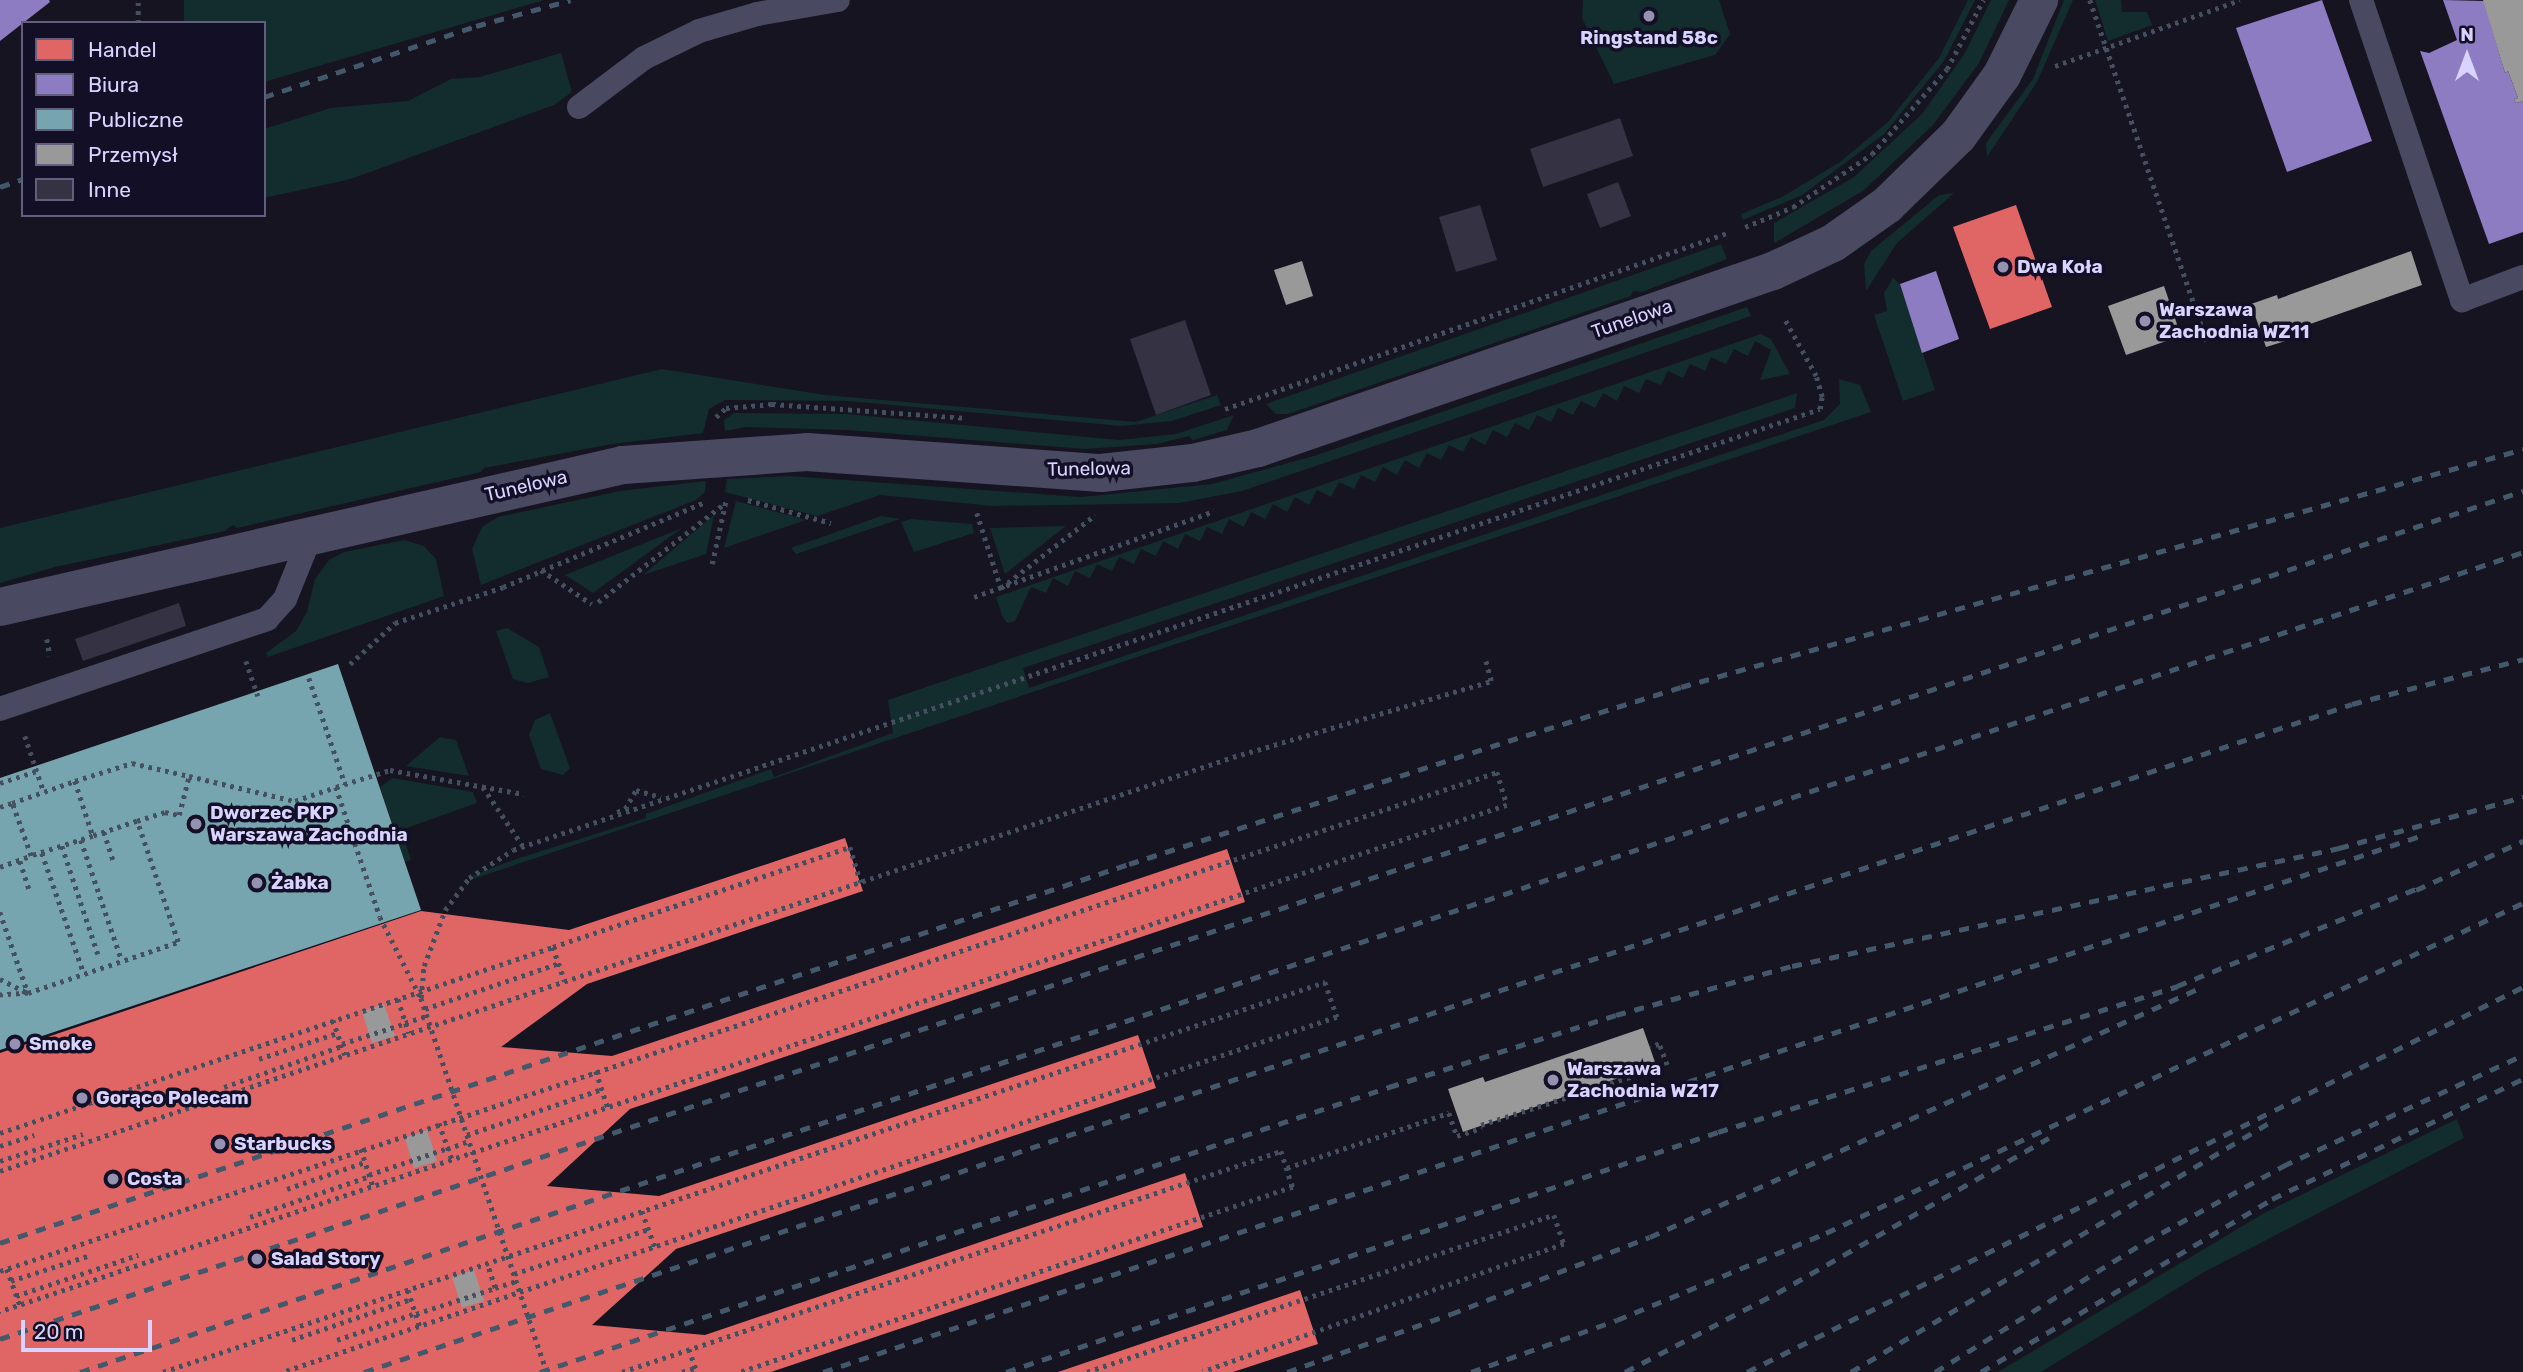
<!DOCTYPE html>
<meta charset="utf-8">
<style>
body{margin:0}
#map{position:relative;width:2523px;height:1372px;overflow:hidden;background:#161421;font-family:Rubik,sans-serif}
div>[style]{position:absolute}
.green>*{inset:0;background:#132c2d}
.shops>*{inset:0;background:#e06666}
.offices>*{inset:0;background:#8e7cc3}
.public>*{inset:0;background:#76a5af}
.industry>*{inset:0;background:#999}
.building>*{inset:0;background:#343243}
.path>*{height:4.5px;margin-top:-2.25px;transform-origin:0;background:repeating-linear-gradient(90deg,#44505f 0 3.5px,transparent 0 8.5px)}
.service>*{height:24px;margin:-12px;padding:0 12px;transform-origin:12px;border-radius:12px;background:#4a4962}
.minor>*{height:38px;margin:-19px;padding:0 19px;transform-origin:19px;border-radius:19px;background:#4a4962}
.rail>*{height:5px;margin-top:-2.5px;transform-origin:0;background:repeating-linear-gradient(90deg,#43596b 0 10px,transparent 0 19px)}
.dots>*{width:19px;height:19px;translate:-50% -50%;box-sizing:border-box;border:4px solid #130f26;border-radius:50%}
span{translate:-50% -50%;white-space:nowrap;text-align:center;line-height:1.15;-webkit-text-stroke:7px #130f26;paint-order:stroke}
.poi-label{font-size:19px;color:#d9d4ff;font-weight:700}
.left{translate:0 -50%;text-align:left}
.street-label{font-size:19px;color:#d9d4ff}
.legend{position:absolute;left:21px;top:21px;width:245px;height:196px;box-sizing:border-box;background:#130f26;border:2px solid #625e7d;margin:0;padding:9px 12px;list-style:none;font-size:21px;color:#d9d4ff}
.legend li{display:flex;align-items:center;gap:14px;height:35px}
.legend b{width:35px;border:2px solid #625e7d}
.north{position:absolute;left:2432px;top:21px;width:70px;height:70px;-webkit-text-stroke:5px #130f26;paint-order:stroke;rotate:0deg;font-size:19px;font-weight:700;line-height:28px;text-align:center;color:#d9d4ff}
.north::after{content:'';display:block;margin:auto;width:24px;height:32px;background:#d9d4ff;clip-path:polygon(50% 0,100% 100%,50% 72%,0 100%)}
.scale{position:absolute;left:21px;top:1320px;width:131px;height:32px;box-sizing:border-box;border:4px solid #d9d4ff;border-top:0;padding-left:9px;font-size:21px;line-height:24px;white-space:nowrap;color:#d9d4ff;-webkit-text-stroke:5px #130f26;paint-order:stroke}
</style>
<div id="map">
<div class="green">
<i style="clip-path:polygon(184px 0,544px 0,264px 82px,264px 23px,184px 23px)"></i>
<i style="clip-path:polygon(1583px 0,1719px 0,1730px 34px,1715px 55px,1614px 84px,1582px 18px)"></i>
<i style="clip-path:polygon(1968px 0,1975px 0,1944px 61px,1884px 134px,1802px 195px,1743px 220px,1741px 214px,1782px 197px,1840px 162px,1888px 122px,1939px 58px)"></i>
<i style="clip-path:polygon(1991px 0,2009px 0,1979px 63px,1933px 125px,1863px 191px,1774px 243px,1774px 223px,1854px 177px,1922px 114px,1965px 53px)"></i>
<i style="clip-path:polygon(2064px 0,2073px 0,2037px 82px,1987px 157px,1986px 143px,2033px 79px)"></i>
<i style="clip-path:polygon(2095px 0,2121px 0,2122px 12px,2147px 12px,2152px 25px,2108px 41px)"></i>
<i style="clip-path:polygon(561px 53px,572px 92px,554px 105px,351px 179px,264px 198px,264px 129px,331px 108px,408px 101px,451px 79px,480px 77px)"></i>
<i style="clip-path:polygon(1954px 193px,1897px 243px,1866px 291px,1864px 264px,1871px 251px,1939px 195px)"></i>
<i style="clip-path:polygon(1721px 244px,1727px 259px,1642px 292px,1633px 291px,1631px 296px,1288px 414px,1276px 414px,1266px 404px)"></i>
<i style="clip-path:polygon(1893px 278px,1900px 284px,1935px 390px,1903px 401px,1874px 315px,1887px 311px,1884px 293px)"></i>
<i style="clip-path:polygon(1747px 307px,1751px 316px,1451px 420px,1242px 491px,1179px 503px,993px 506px,880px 495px,817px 516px,725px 492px,727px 479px,789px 476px,1081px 497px,1212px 484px,1314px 456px)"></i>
<i style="clip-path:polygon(1761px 334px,1771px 339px,1790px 374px,1760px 380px,1771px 350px,1755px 341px,1748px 356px,1734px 349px,1726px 364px,1711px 357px,1705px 371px,1690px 364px,1683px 378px,1668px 371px,1661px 385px,1646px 379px,1639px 393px,1624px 386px,1617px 401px,1603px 393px,1595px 408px,1581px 401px,1573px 415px,1558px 408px,1551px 422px,1537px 415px,1529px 430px,1515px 423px,1507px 437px,1493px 430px,1485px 445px,1471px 437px,1463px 452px,1449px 445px,1441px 460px,1427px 453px,1419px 468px,1405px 460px,1397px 475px,1383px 467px,1375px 482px,1361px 475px,1354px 489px,1339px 482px,1331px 497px,1317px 490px,1309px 505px,1295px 497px,1287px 512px,1273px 504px,1265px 519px,1251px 512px,1244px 527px,1229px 519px,1222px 534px,1207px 527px,1200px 541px,1185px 534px,1178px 549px,1163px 541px,1156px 556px,1141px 549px,1134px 564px,1119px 557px,1112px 571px,1097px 564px,1090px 578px,1075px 571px,1068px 586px,1053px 578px,1046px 593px,1031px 587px,1015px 621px,1007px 623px,1003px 618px,996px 597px)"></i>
<i style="clip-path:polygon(662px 369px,825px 395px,1136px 422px,1217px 395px,1221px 405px,1172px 421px,1121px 426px,848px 401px,725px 400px,709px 409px,703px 433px,612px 444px,484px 468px,481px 472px,237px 528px,233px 525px,225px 531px,55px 567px,0 583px,0 528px)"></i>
<i style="clip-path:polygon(1839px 379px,1860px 385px,1871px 412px,470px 880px,469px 877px,516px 859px,646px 818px,646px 814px,771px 769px,774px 777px,893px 733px,888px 700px,1797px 393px,1795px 408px,1023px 668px,1029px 688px,1824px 420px,1840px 404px)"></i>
<i style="clip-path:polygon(734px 413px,847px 414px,1119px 440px,1176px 434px,1234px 415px,1227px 430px,1193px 440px,1189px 436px,1157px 444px,1085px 449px,848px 430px,746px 427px,725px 431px,724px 420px)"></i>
<i style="clip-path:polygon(706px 481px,705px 492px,696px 500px,481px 585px,472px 549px,482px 527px,498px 517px,620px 491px)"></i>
<i style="clip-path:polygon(736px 501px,806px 520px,724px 548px)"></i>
<i style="clip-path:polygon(714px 515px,706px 554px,643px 575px)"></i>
<i style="clip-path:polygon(881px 516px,900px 519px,796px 554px,791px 548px)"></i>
<i style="clip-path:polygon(911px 519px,972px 524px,974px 533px,914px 552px,901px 522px)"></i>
<i style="clip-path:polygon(1066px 526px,1005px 574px,990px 528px)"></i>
<i style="clip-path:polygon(682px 528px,593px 593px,565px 575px)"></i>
<i style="clip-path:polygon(404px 540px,424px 546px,436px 559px,444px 596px,268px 657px,266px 653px,296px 631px,307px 612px,315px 579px,329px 560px,344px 552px)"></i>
<i style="clip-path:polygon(507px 628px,539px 647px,549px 677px,528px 683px,513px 679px,496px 631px)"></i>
<i style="clip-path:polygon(550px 713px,570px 768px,563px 775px,541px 769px,529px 735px,535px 720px)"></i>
<i style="clip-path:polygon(440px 737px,456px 740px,469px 776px,406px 766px)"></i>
<i style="clip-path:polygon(393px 778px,473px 792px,477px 803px,401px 830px,411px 860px,405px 862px,380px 787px)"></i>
<i style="clip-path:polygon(2457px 1119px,2464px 1138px,2204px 1272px,2041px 1372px,1998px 1372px,2266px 1212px)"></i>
</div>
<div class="shops">
<i style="clip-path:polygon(2016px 205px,2052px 307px,1990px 329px,1953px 227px)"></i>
<i style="clip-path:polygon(845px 838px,863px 891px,587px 984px,501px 1047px,612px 1056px,1227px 849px,1245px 902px,630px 1109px,547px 1186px,659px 1196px,1138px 1035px,1156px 1088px,676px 1249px,592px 1325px,705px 1335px,1185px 1173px,1203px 1227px,771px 1372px,0 1372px,0 1053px,421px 911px,569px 930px)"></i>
<i style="clip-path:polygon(1300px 1290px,1318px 1344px,1233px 1372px,1058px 1372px)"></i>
</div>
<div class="offices">
<i style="clip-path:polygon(0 0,49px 0,50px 2px,0 41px)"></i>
<i style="clip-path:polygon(2322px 0,2372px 141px,2287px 172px,2236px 28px)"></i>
<i style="clip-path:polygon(2443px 0,2484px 1px,2505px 73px,2508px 71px,2518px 98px,2514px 99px,2516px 103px,2523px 101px,2523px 232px,2489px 244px,2420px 51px,2429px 53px,2457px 40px)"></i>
<i style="clip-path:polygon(1936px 271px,1959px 339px,1922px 353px,1900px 284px)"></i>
</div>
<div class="public">
<i style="clip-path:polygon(338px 664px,421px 910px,0 1050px,0 778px)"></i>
</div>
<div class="industry">
<i style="clip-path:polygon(2483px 0,2523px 0,2523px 101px,2516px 103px,2514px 99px,2518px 98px,2508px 71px,2505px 73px)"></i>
<i style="clip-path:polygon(2411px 251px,2422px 285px,2290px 331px,2292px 339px,2266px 347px,2251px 304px,2277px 295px,2278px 299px)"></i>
<i style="clip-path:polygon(1302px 261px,1313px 296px,1286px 305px,1274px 270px)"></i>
<i style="clip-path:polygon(2164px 286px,2181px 336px,2126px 355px,2108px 306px)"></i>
<i style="clip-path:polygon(384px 1004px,395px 1036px,372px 1043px,362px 1012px)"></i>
<i style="clip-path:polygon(1643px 1028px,1656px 1065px,1463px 1132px,1448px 1089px,1483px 1077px,1485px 1082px)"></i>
<i style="clip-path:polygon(427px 1130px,437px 1161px,414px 1168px,405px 1138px)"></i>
<i style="clip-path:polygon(474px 1270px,484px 1301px,462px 1308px,452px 1277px)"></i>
</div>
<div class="building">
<i style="clip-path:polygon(1620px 118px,1633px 156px,1543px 187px,1530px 149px)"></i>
<i style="clip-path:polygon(1618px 182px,1631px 216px,1600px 228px,1587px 194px)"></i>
<i style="clip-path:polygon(1480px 205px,1497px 260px,1456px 272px,1439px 217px)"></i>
<i style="clip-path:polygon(1185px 320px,1211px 395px,1156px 415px,1130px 339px)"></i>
<i style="clip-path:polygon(179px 603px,186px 626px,83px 661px,75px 639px)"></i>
</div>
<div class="path">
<i style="left:2090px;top:0;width:364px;rotate:71.1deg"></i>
<i style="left:138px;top:23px;width:23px;rotate:-90deg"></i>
<i style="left:2055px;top:66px;width:196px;rotate:-19.6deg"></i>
<i style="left:1745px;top:227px;width:52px;rotate:-22.6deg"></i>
<i style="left:1793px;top:207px;width:95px;rotate:-33.9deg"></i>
<i style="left:1872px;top:154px;width:113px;rotate:-48.6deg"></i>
<i style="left:1947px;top:69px;width:78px;rotate:-62.4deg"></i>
<i style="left:1225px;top:409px;width:535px;rotate:-19.32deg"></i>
<i style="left:716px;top:417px;width:13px;rotate:-42deg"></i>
<i style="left:726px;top:408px;width:46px;rotate:-5deg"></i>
<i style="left:772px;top:404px;width:194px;rotate:4.1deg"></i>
<i style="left:748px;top:500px;width:86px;rotate:15.5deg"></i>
<i style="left:977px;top:513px;width:79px;rotate:72.3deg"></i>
<i style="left:1001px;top:588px;width:119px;rotate:-37.8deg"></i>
<i style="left:712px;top:564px;width:66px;rotate:-77.7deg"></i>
<i style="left:541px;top:570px;width:61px;rotate:33.7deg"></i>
<i style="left:974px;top:597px;width:255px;rotate:-19.7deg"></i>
<i style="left:598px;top:602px;width:160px;rotate:-37.9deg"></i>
<i style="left:47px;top:639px;width:17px;rotate:80deg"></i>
<i style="left:246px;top:661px;width:37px;rotate:71deg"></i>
<i style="left:350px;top:664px;width:61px;rotate:-42.3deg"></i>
<i style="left:395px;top:623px;width:114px;rotate:-18.4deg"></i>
<i style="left:503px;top:587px;width:219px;rotate:-22.8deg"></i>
<i style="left:309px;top:678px;width:112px;rotate:71.2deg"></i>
<i style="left:25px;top:736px;width:59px;rotate:71.3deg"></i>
<i style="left:75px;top:781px;width:58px;rotate:71.9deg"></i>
<i style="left:93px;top:836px;width:65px;rotate:162.1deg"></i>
<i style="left:31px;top:856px;width:56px;rotate:-109.7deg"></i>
<i style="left:12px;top:803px;width:67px;rotate:-19.2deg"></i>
<i style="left:75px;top:781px;width:60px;rotate:-17.5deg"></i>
<i style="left:132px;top:763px;width:58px;rotate:12.8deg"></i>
<i style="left:0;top:783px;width:39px;rotate:-18deg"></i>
<i style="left:336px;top:787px;width:57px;rotate:-17.5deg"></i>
<i style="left:390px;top:770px;width:136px;rotate:10.2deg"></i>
<i style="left:483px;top:787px;width:71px;rotate:55.9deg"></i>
<i style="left:0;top:807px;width:13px;rotate:-18deg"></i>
<i style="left:617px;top:812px;width:9px;rotate:-21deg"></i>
<i style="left:625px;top:809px;width:22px;rotate:-60deg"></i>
<i style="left:636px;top:790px;width:26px;rotate:16deg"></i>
<i style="left:137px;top:821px;width:29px;rotate:-18deg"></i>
<i style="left:165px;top:812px;width:14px;rotate:12deg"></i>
<i style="left:179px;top:815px;width:40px;rotate:-75.6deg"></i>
<i style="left:189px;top:776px;width:109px;rotate:13.3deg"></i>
<i style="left:295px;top:801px;width:43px;rotate:-18.9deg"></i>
<i style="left:336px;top:787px;width:137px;rotate:71.3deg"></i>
<i style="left:380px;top:917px;width:91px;rotate:63.2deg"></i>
<i style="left:421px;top:998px;width:395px;rotate:71.4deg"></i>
<i style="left:104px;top:832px;width:32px;rotate:72deg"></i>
<i style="left:81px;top:840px;width:125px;rotate:71.3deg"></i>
<i style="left:62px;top:846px;width:114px;rotate:71.6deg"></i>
<i style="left:42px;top:853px;width:125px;rotate:70.8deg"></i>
<i style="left:20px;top:861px;width:32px;rotate:72deg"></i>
<i style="left:0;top:867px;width:33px;rotate:-20deg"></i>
<i style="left:0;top:912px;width:86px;rotate:70.9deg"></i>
<i style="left:28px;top:993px;width:158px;rotate:-18.8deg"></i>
<i style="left:178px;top:942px;width:128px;rotate:-108.7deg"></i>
<i style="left:137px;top:821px;width:46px;rotate:161.2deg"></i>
<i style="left:553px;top:947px;width:313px;rotate:-18.6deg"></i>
<i style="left:850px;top:847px;width:37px;rotate:73deg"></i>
<i style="left:0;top:979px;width:31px;rotate:27deg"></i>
<i style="left:28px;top:993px;width:28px;rotate:176deg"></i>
<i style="left:421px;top:998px;width:32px;rotate:-85deg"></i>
<i style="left:424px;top:966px;width:60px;rotate:-69.4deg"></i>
<i style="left:445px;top:910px;width:40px;rotate:-53deg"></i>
<i style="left:469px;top:878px;width:52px;rotate:-32.5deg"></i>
<i style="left:513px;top:850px;width:1379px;rotate:-18.65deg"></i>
<i style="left:1820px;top:409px;width:12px;rotate:-81deg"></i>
<i style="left:1822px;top:397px;width:22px;rotate:-106deg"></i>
<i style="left:1816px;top:376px;width:64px;rotate:-119deg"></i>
<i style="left:398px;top:999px;width:36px;rotate:72deg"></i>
<i style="left:425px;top:1009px;width:142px;rotate:-18.9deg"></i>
<i style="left:333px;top:1020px;width:37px;rotate:71deg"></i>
<i style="left:405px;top:1023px;width:23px;rotate:-18deg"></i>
<i style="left:342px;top:1044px;width:67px;rotate:-18.2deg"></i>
<i style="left:259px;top:1059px;width:82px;rotate:-18.4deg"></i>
<i style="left:596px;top:1071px;width:38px;rotate:72deg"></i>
<i style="left:224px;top:1087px;width:125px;rotate:-19.2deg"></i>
<i style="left:439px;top:1123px;width:38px;rotate:70deg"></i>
<i style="left:1481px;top:1125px;width:195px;rotate:-17.9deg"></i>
<i style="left:1667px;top:1065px;width:22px;rotate:-111deg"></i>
<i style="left:1659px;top:1044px;width:9px;rotate:162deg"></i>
<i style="left:0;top:1133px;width:583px;rotate:-18.59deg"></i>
<i style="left:553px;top:947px;width:36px;rotate:71deg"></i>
<i style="left:467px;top:1135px;width:143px;rotate:-18.8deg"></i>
<i style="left:0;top:1146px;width:36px;rotate:-18deg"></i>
<i style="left:361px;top:1149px;width:39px;rotate:72deg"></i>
<i style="left:447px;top:1149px;width:23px;rotate:-20deg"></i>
<i style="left:0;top:1161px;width:87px;rotate:-18deg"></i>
<i style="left:1287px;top:1168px;width:171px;rotate:-18.8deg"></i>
<i style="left:1449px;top:1113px;width:24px;rotate:71deg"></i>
<i style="left:1457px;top:1136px;width:26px;rotate:-18deg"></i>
<i style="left:0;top:1171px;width:1301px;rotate:-18.56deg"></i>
<i style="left:1233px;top:757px;width:269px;rotate:-16.4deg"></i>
<i style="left:1491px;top:681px;width:24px;rotate:-105deg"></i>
<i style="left:369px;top:1175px;width:83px;rotate:-18.9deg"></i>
<i style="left:287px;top:1189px;width:83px;rotate:-19.1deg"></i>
<i style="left:642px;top:1211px;width:38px;rotate:70deg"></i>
<i style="left:250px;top:1217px;width:127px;rotate:-18.9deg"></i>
<i style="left:7px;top:1269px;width:38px;rotate:70deg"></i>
<i style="left:0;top:1271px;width:1578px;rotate:-18.43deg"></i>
<i style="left:1497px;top:772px;width:34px;rotate:73deg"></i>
<i style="left:1507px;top:805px;width:1590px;rotate:161.41deg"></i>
<i style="left:514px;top:1274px;width:142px;rotate:-18.4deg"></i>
<i style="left:11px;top:1281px;width:83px;rotate:-18.2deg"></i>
<i style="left:495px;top:1288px;width:22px;rotate:-18deg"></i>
<i style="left:408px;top:1290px;width:38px;rotate:72deg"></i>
<i style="left:16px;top:1296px;width:129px;rotate:-18.6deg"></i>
<i style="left:416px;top:1314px;width:83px;rotate:-18.2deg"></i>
<i style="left:495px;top:1288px;width:25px;rotate:-108deg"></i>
<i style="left:292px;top:1340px;width:126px;rotate:-19deg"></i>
<i style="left:337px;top:1340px;width:83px;rotate:-18.9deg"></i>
<i style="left:689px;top:1349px;width:24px;rotate:71deg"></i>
<i style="left:163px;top:1372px;width:1226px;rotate:-18.55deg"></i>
<i style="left:1325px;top:982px;width:37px;rotate:71deg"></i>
<i style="left:1337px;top:1017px;width:1111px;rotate:161.37deg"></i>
<i style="left:622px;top:1372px;width:695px;rotate:-18.54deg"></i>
<i style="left:1281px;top:1151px;width:38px;rotate:72deg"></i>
<i style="left:1293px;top:1187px;width:582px;rotate:161.47deg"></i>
<i style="left:682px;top:1372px;width:14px;rotate:-17deg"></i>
<i style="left:1087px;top:1372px;width:493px;rotate:-18.6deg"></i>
<i style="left:1554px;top:1215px;width:31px;rotate:71deg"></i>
<i style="left:1564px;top:1244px;width:383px;rotate:160.5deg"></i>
</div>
<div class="service">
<i style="left:2361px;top:0;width:317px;rotate:71.4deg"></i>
<i style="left:2462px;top:300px;width:65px;rotate:-20.7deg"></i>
<i style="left:579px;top:107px;width:81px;rotate:-37deg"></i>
<i style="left:644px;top:58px;width:61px;rotate:-26.1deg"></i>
<i style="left:699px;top:31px;width:60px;rotate:-16.3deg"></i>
<i style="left:757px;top:14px;width:82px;rotate:-9.8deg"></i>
<i style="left:0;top:709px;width:282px;rotate:-18.6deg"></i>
<i style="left:267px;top:619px;width:27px;rotate:-48deg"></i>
<i style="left:285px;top:599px;width:69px;rotate:-67.9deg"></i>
</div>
<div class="minor">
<i style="left:0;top:607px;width:639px;rotate:-12.84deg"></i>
<i style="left:623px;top:465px;width:184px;rotate:-4deg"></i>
<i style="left:807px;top:452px;width:295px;rotate:4.1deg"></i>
<i style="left:1101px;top:473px;width:93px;rotate:-6.2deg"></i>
<i style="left:1193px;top:463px;width:67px;rotate:-13deg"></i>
<i style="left:1258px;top:448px;width:545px;rotate:-18.97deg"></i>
<i style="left:1773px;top:271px;width:66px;rotate:-25deg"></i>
<i style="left:1833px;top:243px;width:66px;rotate:-35.1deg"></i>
<i style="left:1887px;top:205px;width:99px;rotate:-44.2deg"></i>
<i style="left:1958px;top:136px;width:75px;rotate:-54.2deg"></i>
<i style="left:2002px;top:75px;width:84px;rotate:-63.7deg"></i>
</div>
<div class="rail">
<i style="left:264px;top:97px;width:224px;rotate:-18.5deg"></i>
<i style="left:476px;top:26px;width:98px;rotate:-15.3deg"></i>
<i style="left:0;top:187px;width:24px;rotate:-19deg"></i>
<i style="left:2416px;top:890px;width:118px;rotate:-24.6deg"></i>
<i style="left:0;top:1243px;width:1191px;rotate:-18.56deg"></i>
<i style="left:1129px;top:864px;width:398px;rotate:-18deg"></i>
<i style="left:1508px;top:741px;width:181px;rotate:-17.3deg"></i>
<i style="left:1681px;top:687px;width:875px;rotate:-15.78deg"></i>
<i style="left:0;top:1339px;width:2662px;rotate:-18.58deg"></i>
<i style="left:80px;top:1372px;width:2577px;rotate:-18.55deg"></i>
<i style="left:364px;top:1372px;width:2097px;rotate:-18.57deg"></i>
<i style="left:2352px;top:704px;width:177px;rotate:-14.7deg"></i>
<i style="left:540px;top:1372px;width:896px;rotate:-18.56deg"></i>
<i style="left:1389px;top:1087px;width:238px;rotate:-17.6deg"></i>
<i style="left:1616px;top:1015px;width:183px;rotate:-15.6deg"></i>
<i style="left:1792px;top:966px;width:560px;rotate:-12.17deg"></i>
<i style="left:2339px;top:848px;width:191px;rotate:-15.5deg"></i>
<i style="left:823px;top:1372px;width:1688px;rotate:-18.55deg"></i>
<i style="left:1006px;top:1372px;width:751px;rotate:-18.63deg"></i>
<i style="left:1718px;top:1132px;width:482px;rotate:-17.6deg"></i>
<i style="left:2177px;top:986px;width:266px;rotate:-22.1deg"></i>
<i style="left:1287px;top:1372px;width:174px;rotate:-19.5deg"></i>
<i style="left:1451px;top:1314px;width:213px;rotate:-21.2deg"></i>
<i style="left:1650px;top:1237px;width:606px;rotate:-24.37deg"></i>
<i style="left:1471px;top:1372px;width:155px;rotate:-19.6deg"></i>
<i style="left:1617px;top:1320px;width:226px;rotate:-22.6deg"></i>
<i style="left:1826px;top:1233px;width:771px;rotate:-25.34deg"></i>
<i style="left:1625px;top:1372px;width:171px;rotate:-27.5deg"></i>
<i style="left:1777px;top:1293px;width:313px;rotate:-29.7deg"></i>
<i style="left:1747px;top:1372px;width:866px;rotate:-26.39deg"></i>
<i style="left:1851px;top:1372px;width:487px;rotate:-30.8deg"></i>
<i style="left:1935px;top:1372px;width:247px;rotate:-31.8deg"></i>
<i style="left:2145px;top:1242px;width:158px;rotate:-28.8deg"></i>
<i style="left:2283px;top:1166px;width:264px;rotate:-24.8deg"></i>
<i style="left:1981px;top:1372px;width:339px;rotate:-30.7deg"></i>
<i style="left:2272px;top:1199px;width:278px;rotate:-25.6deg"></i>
</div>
<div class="dots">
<i style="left:1649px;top:16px;background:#9591b1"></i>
<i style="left:2003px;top:267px;background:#9591b1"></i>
<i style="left:2145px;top:321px;background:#9591b1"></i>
<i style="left:196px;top:824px;background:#9591b1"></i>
<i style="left:257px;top:883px;background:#9591b1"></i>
<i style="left:15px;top:1044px;background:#9591b1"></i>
<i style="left:1553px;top:1080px;background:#9591b1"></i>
<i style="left:82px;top:1098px;background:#9591b1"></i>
<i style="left:220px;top:1144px;background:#9591b1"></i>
<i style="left:113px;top:1179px;background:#9591b1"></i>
<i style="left:257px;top:1259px;background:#9591b1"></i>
</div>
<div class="poi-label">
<span style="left:1649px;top:38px">Ringstand 58c</span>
<span class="left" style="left:2017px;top:267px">Dwa Koła</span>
<span class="left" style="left:2159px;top:321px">Warszawa<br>Zachodnia WZ11</span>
<span class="left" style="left:210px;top:824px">Dworzec PKP<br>Warszawa Zachodnia</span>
<span class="left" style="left:271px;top:883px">Żabka</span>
<span class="left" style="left:29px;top:1044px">Smoke</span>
<span class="left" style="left:1567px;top:1080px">Warszawa<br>Zachodnia WZ17</span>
<span class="left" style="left:96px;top:1098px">Gorąco Polecam</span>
<span class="left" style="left:234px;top:1144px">Starbucks</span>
<span class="left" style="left:127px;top:1179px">Costa</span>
<span class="left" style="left:271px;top:1259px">Salad Story</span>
</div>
<div class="street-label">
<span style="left:1632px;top:319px;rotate:-19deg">Tunelowa</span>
<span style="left:1089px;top:469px;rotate:-1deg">Tunelowa</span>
<span style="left:526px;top:486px;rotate:-13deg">Tunelowa</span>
</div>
<ul class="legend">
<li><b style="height:19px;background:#e06666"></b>Handel</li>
<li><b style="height:19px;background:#8e7cc3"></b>Biura</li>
<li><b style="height:19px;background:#76a5af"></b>Publiczne</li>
<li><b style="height:19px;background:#999"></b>Przemysł</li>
<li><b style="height:19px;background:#343243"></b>Inne</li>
</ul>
<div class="north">N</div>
<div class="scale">20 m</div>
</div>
